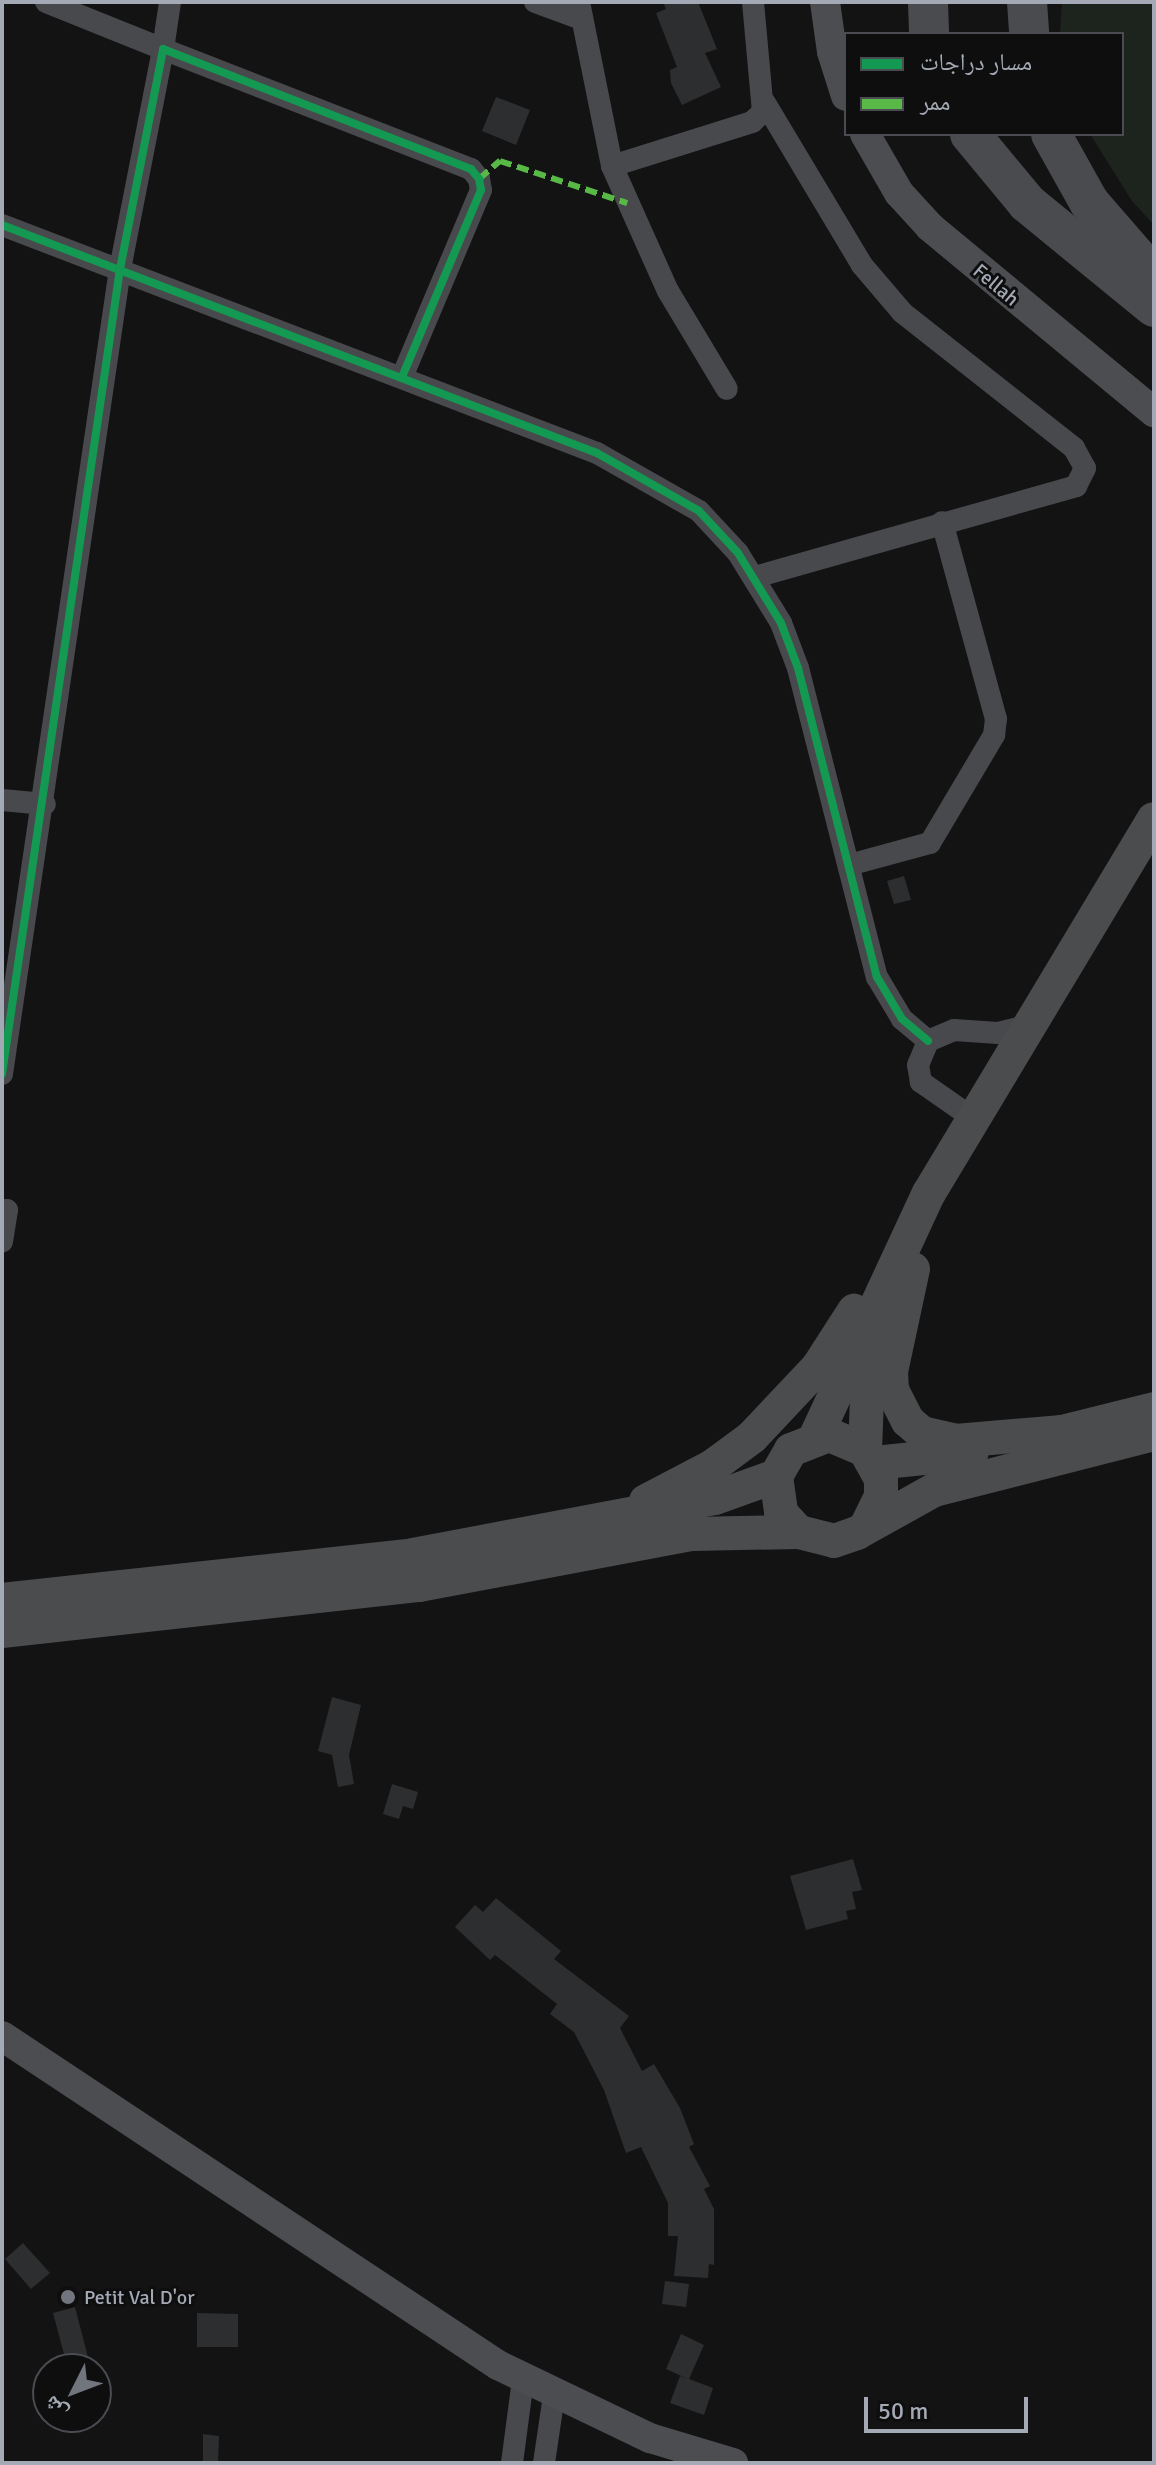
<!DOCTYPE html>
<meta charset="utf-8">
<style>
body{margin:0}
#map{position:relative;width:1156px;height:2465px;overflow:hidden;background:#131314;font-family:Signika,"Noto Naskh Arabic",sans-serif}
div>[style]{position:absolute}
.green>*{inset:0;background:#1d241e}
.building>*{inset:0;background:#2d2e2f}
.street>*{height:22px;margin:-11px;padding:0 11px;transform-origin:11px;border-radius:11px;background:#48494c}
.secondary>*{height:30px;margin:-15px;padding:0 15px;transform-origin:15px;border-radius:15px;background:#4c4d50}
.primary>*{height:34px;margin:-17px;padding:0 17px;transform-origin:17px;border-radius:17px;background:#4a4c4e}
.highway>*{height:40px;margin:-20px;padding:0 20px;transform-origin:20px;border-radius:20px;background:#4a4b4e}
.quiet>*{height:6px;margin-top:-3px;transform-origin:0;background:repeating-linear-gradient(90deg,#58b947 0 12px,transparent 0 18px)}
.cycleway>*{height:8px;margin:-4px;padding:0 4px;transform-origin:4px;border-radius:4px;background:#139951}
.dots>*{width:22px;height:22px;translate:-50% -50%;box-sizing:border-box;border:4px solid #0e0e0f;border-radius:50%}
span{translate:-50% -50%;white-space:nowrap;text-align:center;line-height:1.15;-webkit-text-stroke:6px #0e0e0f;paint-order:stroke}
.street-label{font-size:20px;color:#a4aab5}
.poi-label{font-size:20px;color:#a4aab5}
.left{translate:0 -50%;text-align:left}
.frame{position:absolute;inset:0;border:4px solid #a4aab5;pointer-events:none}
.legend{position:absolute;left:844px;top:32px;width:280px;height:104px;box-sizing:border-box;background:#0e0e0f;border:2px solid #4a4c51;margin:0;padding:10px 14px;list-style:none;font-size:24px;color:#a4aab5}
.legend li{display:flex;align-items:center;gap:16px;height:40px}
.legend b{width:40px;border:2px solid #4a4c51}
.north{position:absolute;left:32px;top:2353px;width:80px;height:80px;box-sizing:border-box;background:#0e0e0f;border:2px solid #4a4c51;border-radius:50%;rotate:228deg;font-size:22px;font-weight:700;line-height:32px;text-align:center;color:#a4aab5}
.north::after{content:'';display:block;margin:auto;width:28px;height:36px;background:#71757d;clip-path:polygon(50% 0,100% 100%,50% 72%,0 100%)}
.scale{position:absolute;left:864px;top:2397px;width:164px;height:36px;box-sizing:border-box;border:4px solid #a4aab5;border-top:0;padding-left:10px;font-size:24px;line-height:28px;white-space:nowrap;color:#a4aab5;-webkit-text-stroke:6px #0e0e0f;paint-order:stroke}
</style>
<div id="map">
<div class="green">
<i style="clip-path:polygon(1062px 2px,1154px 2px,1154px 225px,1132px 201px,1090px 134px,1122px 134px,1122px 34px,1060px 34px)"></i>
</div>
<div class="building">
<i style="clip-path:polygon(663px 2px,698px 2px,717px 49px,705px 53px,721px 87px,682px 105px,671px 83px,670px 70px,677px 67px,656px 13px,666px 9px)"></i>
<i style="clip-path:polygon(496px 97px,530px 110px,516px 145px,482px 131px)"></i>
<i style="clip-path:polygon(904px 876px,911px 900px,894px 904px,887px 881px)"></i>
<i style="clip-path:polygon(332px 1697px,361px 1705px,349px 1755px,354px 1784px,338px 1787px,332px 1755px,318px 1751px)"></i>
<i style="clip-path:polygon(392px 1784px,418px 1792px,413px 1809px,403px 1806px,399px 1819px,383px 1814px)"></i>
<i style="clip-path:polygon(853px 1859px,862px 1890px,852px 1892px,856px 1909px,846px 1911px,848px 1919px,806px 1930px,790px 1876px)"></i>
<i style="clip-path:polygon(496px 1898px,561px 1951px,554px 1959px,629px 2016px,620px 2028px,642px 2071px,654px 2064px,680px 2108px,694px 2144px,689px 2147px,710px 2186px,704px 2189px,714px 2209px,714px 2265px,709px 2264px,708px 2278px,674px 2276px,678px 2236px,668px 2236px,668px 2203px,641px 2147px,626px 2153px,604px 2090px,574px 2032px,550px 2014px,557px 2004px,495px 1955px,490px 1960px,455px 1927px,475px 1905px,483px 1912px)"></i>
<i style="clip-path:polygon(23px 2243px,50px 2273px,31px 2289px,5px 2259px)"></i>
<i style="clip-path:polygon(665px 2281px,689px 2284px,686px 2307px,662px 2304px)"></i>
<i style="clip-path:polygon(75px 2307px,91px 2369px,68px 2369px,53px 2313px)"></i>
<i style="clip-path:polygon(197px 2313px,238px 2314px,238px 2347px,197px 2347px)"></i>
<i style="clip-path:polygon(681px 2334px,704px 2345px,689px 2379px,713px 2388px,704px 2415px,670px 2403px,680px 2376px,688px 2379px,666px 2369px)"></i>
<i style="clip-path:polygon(203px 2434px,219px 2436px,218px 2463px,203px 2463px)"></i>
</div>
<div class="street">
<i style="left:46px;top:2px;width:126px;rotate:21.9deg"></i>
<i style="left:163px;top:49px;width:48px;rotate:-81.5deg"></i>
<i style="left:535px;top:2px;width:47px;rotate:20deg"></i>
<i style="left:579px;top:2px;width:167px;rotate:78.6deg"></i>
<i style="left:612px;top:166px;width:137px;rotate:65.9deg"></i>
<i style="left:668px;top:291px;width:114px;rotate:59deg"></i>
<i style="left:612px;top:166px;width:147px;rotate:-17.4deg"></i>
<i style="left:752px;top:122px;width:15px;rotate:-42deg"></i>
<i style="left:763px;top:112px;width:110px;rotate:-95.2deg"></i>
<i style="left:2px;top:225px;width:637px;rotate:20.97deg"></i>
<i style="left:597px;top:453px;width:117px;rotate:29.6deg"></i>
<i style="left:699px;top:511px;width:57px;rotate:47.1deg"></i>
<i style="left:738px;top:553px;width:82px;rotate:58.4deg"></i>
<i style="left:781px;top:623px;width:48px;rotate:69.3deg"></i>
<i style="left:798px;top:668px;width:319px;rotate:75.7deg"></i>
<i style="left:877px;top:977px;width:49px;rotate:59.2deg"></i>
<i style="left:902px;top:1019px;width:34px;rotate:40deg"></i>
<i style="left:755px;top:577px;width:334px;rotate:-15.8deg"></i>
<i style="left:1076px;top:486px;width:20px;rotate:-63deg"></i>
<i style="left:1085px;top:468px;width:23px;rotate:-119deg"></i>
<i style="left:1074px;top:448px;width:219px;rotate:-141.7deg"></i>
<i style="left:902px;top:312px;width:62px;rotate:-130.4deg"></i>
<i style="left:862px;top:265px;width:189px;rotate:-120.9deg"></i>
<i style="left:2px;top:800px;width:43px;rotate:5.3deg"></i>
<i style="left:849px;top:865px;width:84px;rotate:-15.2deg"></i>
<i style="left:930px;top:843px;width:126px;rotate:-59.3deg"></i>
<i style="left:994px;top:735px;width:16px;rotate:-83deg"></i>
<i style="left:996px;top:719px;width:204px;rotate:-105.3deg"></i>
<i style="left:2px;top:1074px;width:814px;rotate:-81.66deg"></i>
<i style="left:120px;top:269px;width:224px;rotate:-78.9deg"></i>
<i style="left:163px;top:49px;width:331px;rotate:21.3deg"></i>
<i style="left:471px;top:169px;width:13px;rotate:51deg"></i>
<i style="left:479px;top:179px;width:11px;rotate:80deg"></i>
<i style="left:481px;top:190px;width:201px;rotate:112.9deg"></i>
<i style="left:974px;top:1119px;width:65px;rotate:-145.1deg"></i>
<i style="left:921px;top:1082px;width:17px;rotate:-100deg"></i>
<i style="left:918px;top:1065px;width:26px;rotate:-67deg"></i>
<i style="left:928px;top:1041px;width:28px;rotate:-23deg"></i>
<i style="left:954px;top:1030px;width:44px;rotate:3.9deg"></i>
<i style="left:998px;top:1033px;width:32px;rotate:-14deg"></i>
<i style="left:2px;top:1211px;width:5px;rotate:-11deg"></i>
<i style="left:7px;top:1210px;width:32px;rotate:99deg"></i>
<i style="left:512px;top:2463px;width:85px;rotate:-82.5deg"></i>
<i style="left:544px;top:2463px;width:69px;rotate:-81.6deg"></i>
</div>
<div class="secondary">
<i style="left:825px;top:2px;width:50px;rotate:82deg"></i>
<i style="left:832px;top:52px;width:46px;rotate:72.3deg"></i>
<i style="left:865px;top:134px;width:68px;rotate:60deg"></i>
<i style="left:899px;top:193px;width:46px;rotate:47.6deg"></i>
<i style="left:930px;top:227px;width:291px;rotate:39.6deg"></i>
<i style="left:2px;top:2036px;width:595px;rotate:33.56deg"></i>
<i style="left:498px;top:2365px;width:169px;rotate:25.7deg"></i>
<i style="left:650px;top:2438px;width:87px;rotate:16.8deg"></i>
</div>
<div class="primary">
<i style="left:913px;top:1269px;width:105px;rotate:102.1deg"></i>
<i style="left:891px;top:1372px;width:18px;rotate:87deg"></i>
<i style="left:892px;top:1390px;width:35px;rotate:63deg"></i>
<i style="left:908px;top:1421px;width:18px;rotate:41deg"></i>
<i style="left:922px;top:1433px;width:35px;rotate:13deg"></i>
<i style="left:956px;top:1441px;width:104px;rotate:-4.9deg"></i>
<i style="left:816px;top:1436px;width:268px;rotate:-65.1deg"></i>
<i style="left:929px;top:1193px;width:436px;rotate:-59deg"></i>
<i style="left:1038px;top:1438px;width:120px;rotate:-14deg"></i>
<i style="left:865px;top:1450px;width:51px;rotate:-87.8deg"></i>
<i style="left:867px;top:1399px;width:84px;rotate:-73.5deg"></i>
<i style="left:875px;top:1463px;width:97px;rotate:-5.9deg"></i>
<i style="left:646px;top:1501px;width:76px;rotate:-27.6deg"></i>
<i style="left:713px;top:1466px;width:49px;rotate:-36.6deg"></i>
<i style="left:752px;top:1437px;width:96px;rotate:-46.7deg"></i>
<i style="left:818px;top:1367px;width:67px;rotate:-57.3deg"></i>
<i style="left:867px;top:1525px;width:32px;rotate:-64deg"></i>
<i style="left:881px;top:1496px;width:17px;rotate:-90deg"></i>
<i style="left:881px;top:1479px;width:33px;rotate:-119deg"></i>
<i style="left:865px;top:1450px;width:39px;rotate:-157deg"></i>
<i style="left:829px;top:1435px;width:41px;rotate:158.5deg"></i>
<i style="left:791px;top:1450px;width:30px;rotate:120deg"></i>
<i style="left:776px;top:1476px;width:37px;rotate:82deg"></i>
<i style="left:781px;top:1513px;width:26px;rotate:47deg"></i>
<i style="left:799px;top:1532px;width:36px;rotate:14deg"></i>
<i style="left:834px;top:1541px;width:24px;rotate:-19deg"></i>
<i style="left:857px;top:1533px;width:88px;rotate:-29.2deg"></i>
<i style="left:934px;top:1490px;width:227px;rotate:-14.3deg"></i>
<i style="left:2px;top:1600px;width:413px;rotate:-6.2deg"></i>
<i style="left:413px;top:1555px;width:307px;rotate:-10.7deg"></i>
<i style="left:715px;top:1498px;width:65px;rotate:-19.8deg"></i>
<i style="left:2px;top:1631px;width:420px;rotate:-6.3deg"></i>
<i style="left:419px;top:1585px;width:278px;rotate:-10.6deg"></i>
<i style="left:692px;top:1534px;width:107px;rotate:-1.1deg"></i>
</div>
<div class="highway">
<i style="left:928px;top:2px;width:32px;rotate:88deg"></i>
<i style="left:1027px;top:2px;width:32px;rotate:86deg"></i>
<i style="left:970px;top:134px;width:89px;rotate:50.4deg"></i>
<i style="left:1027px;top:203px;width:164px;rotate:39.3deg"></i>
<i style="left:1051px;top:134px;width:78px;rotate:60.8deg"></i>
<i style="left:1089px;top:202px;width:99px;rotate:49.1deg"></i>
</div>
<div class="quiet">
<i style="left:479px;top:179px;width:28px;rotate:-41deg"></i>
<i style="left:500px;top:161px;width:134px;rotate:18.3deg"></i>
</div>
<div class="cycleway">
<i style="left:2px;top:225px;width:637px;rotate:20.97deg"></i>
<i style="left:597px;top:453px;width:117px;rotate:29.6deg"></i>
<i style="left:699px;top:511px;width:57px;rotate:47.1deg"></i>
<i style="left:738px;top:553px;width:82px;rotate:58.4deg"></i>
<i style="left:781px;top:623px;width:48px;rotate:69.3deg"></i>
<i style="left:798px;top:668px;width:319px;rotate:75.7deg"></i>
<i style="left:877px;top:977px;width:49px;rotate:59.2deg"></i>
<i style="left:902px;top:1019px;width:34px;rotate:40deg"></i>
<i style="left:2px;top:1074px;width:814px;rotate:-81.66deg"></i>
<i style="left:120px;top:269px;width:224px;rotate:-78.9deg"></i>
<i style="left:163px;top:49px;width:331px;rotate:21.3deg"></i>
<i style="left:471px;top:169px;width:13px;rotate:51deg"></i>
<i style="left:479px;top:179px;width:11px;rotate:80deg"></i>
<i style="left:481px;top:190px;width:201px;rotate:112.9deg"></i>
</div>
<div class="dots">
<i style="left:68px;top:2297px;background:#71757d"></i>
</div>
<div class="street-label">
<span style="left:996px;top:285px;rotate:40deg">Fellah</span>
</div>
<div class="poi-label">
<span class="left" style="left:84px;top:2297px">Petit Val D'or</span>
</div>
<div class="frame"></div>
<ul class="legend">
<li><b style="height:10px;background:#139951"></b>مسار دراجات</li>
<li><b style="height:10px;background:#58b947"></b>ممر</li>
</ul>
<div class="north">ش</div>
<div class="scale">50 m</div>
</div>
